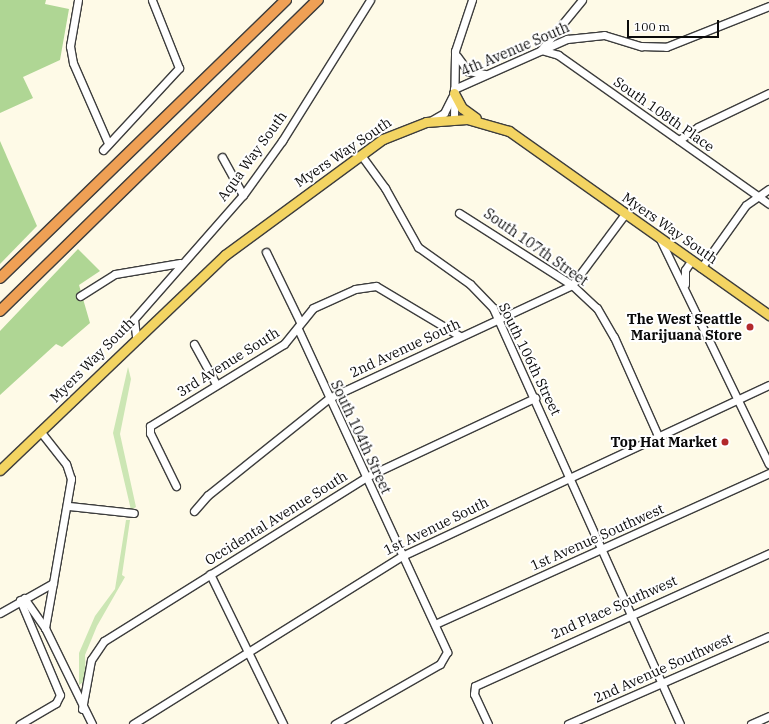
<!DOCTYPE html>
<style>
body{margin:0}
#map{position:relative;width:769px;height:724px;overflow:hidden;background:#fefae7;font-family:"IBM Plex Serif",serif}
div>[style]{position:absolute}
.green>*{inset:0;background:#cce6b4}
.forest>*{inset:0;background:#afd694}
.roads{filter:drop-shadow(1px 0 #3d3d3d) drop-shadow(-1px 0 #3d3d3d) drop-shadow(0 1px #3d3d3d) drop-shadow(0 -1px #3d3d3d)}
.minor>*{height:7px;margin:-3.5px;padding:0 3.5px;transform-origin:3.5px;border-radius:3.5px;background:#fff}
.major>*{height:9px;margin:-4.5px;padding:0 4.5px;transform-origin:4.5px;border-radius:4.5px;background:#f3d462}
.highway>*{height:10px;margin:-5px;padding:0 5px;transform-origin:5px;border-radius:5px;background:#efa055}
.dots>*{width:11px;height:11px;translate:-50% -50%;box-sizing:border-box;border:2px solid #fff;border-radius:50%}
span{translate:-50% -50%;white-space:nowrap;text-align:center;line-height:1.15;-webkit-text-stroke:4px #fff;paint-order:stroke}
.street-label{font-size:14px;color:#0a0a0a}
.poi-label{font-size:14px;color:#0a0a0a;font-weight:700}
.right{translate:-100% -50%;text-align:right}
.scale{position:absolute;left:627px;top:20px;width:92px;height:18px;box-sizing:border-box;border:2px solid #0a0a0a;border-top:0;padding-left:5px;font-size:12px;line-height:14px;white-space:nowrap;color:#0a0a0a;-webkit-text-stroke:3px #fff;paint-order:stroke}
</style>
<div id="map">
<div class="green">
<i style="clip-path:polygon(128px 367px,131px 379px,120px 434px,136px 507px,131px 510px,113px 433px)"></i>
<i style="clip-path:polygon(126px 520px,130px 520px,122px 575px,125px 577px,97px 626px,85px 655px,86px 680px,79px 685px,79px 653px,95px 616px,115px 589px)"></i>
</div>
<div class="forest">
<i style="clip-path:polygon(0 0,46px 0,45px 4px,69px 9px,60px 60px,23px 77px,33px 98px,0 113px)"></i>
<i style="clip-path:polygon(0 141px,37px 226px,0 264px)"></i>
<i style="clip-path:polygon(78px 249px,100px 271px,79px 285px,90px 323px,62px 347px,56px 344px,0 395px,0 331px)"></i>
</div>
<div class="roads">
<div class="minor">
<i style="left:78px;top:0;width:47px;rotate:99.9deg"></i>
<i style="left:70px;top:46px;width:17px;rotate:80deg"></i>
<i style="left:73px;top:63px;width:87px;rotate:66.4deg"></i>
<i style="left:582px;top:0;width:65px;rotate:129.4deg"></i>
<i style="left:541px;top:50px;width:18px;rotate:16deg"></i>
<i style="left:558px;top:55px;width:258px;rotate:35.2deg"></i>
<i style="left:457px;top:56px;width:19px;rotate:54deg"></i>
<i style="left:468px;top:71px;width:17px;rotate:10deg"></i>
<i style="left:454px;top:89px;width:124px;rotate:-23.9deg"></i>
<i style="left:567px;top:39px;width:37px;rotate:-6deg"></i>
<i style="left:604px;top:35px;width:39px;rotate:17deg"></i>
<i style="left:641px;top:46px;width:25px;rotate:2deg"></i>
<i style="left:666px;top:47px;width:111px;rotate:-21.7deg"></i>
<i style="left:454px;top:118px;width:67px;rotate:-89.1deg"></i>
<i style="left:455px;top:51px;width:54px;rotate:-71.6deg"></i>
<i style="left:432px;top:120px;width:14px;rotate:-30deg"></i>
<i style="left:444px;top:113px;width:18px;rotate:-63deg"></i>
<i style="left:679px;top:140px;width:23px;rotate:-34deg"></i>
<i style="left:698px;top:127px;width:79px;rotate:-25.6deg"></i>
<i style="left:103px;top:150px;width:112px;rotate:-47.2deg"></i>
<i style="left:179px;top:68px;width:73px;rotate:-111.7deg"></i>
<i style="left:361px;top:155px;width:41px;rotate:54deg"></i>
<i style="left:385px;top:188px;width:68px;rotate:60.8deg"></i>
<i style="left:418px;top:247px;width:64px;rotate:35.4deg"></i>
<i style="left:470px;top:284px;width:33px;rotate:46deg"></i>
<i style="left:493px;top:308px;width:456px;rotate:65.8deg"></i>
<i style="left:222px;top:157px;width:43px;rotate:61.1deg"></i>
<i style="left:459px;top:213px;width:134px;rotate:32.5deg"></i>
<i style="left:572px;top:285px;width:34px;rotate:43deg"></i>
<i style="left:597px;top:308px;width:34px;rotate:60deg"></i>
<i style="left:614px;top:337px;width:108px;rotate:66deg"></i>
<i style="left:660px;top:239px;width:250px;rotate:64.2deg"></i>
<i style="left:266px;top:252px;width:78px;rotate:64.1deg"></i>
<i style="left:701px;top:268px;width:77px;rotate:-54.5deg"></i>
<i style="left:746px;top:205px;width:28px;rotate:-35deg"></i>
<i style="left:685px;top:284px;width:14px;rotate:-90deg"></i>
<i style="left:685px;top:270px;width:11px;rotate:-56deg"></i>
<i style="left:80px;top:296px;width:41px;rotate:-32.2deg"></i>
<i style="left:115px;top:274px;width:66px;rotate:-9.6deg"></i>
<i style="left:298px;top:329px;width:356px;rotate:65.2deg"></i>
<i style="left:447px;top:652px;width:14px;rotate:120deg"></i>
<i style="left:440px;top:664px;width:121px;rotate:150.3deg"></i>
<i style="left:136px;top:336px;width:17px;rotate:-97deg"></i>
<i style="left:134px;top:319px;width:165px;rotate:-48.7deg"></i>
<i style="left:243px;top:195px;width:67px;rotate:-54.2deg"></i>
<i style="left:282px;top:141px;width:166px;rotate:-58deg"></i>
<i style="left:194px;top:344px;width:46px;rotate:61.2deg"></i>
<i style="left:176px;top:486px;width:59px;rotate:-116.1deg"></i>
<i style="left:150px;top:433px;width:7px;rotate:-90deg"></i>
<i style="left:150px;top:426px;width:157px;rotate:-31.5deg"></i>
<i style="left:284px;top:344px;width:46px;rotate:-51.1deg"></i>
<i style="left:313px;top:308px;width:46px;rotate:-24.3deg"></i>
<i style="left:355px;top:289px;width:21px;rotate:-8deg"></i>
<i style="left:376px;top:286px;width:98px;rotate:30.8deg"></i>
<i style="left:69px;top:506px;width:65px;rotate:6.1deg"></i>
<i style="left:194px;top:511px;width:21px;rotate:-49deg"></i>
<i style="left:208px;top:495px;width:155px;rotate:-38.7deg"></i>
<i style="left:329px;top:398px;width:268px;rotate:-24.9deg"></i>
<i style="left:572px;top:285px;width:89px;rotate:-53.3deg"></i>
<i style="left:210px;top:574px;width:167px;rotate:64deg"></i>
<i style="left:24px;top:598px;width:37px;rotate:55deg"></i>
<i style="left:45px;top:628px;width:107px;rotate:63.9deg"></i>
<i style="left:20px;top:600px;width:103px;rotate:67.2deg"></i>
<i style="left:60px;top:695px;width:9px;rotate:117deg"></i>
<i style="left:56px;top:703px;width:42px;rotate:149.7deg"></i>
<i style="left:0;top:613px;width:61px;rotate:-29.5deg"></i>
<i style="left:53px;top:583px;width:106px;rotate:-80.2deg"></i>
<i style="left:71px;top:479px;width:16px;rotate:-108deg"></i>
<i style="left:66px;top:464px;width:42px;rotate:-128.2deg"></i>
<i style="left:435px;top:624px;width:367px;rotate:-24.3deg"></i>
<i style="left:45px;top:628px;width:46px;rotate:-79.9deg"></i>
<i style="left:82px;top:709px;width:50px;rotate:-79.6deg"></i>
<i style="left:91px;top:660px;width:23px;rotate:-56deg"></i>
<i style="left:104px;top:641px;width:309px;rotate:-32deg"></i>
<i style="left:366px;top:477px;width:187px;rotate:-25.1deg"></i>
<i style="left:133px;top:724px;width:317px;rotate:-32deg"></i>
<i style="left:402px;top:556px;width:405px;rotate:-25deg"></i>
<i style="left:488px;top:724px;width:33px;rotate:-115deg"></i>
<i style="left:474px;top:694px;width:8px;rotate:-83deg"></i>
<i style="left:475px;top:686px;width:323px;rotate:-24.3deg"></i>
<i style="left:568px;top:724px;width:219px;rotate:-23.6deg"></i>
<i style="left:751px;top:724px;width:20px;rotate:-24deg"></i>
</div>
<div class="major">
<i style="left:454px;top:93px;width:17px;rotate:62deg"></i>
<i style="left:462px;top:108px;width:17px;rotate:36deg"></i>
<i style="left:0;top:470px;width:311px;rotate:-43.7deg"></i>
<i style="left:225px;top:255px;width:196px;rotate:-36.3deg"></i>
<i style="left:383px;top:139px;width:46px;rotate:-21.6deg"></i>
<i style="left:426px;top:122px;width:41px;rotate:-4.2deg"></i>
<i style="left:467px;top:119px;width:44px;rotate:15.9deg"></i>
<i style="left:509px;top:131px;width:319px;rotate:35.3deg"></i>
</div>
<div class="highway">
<i style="left:0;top:278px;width:399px;rotate:-44.2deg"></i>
<i style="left:0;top:311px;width:445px;rotate:-44.4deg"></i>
</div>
</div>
<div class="dots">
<i style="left:750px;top:327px;background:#b3292b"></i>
<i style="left:725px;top:442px;background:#b3292b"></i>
</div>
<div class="street-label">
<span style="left:515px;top:49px;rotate:-23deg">4th Avenue South</span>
<span style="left:664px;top:114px;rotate:35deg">South 108th Place</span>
<span style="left:343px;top:152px;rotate:-34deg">Myers Way South</span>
<span style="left:252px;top:156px;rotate:-54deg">Aqua Way South</span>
<span style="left:670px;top:228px;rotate:35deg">Myers Way South</span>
<span style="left:536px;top:247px;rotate:35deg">South 107th Street</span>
<span style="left:405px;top:348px;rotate:-25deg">2nd Avenue South</span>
<span style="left:530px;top:359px;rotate:64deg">South 106th Street</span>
<span style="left:92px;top:360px;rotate:-45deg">Myers Way South</span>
<span style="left:228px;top:362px;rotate:-32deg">3rd Avenue South</span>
<span style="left:361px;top:437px;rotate:65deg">South 104th Street</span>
<span style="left:276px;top:518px;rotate:-32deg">Occidental Avenue South</span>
<span style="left:436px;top:526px;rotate:-26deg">1st Avenue South</span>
<span style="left:597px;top:537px;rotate:-24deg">1st Avenue Southwest</span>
<span style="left:614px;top:607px;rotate:-24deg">2nd Place Southwest</span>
<span style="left:663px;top:668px;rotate:-24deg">2nd Avenue Southwest</span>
</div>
<div class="poi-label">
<span class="right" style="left:742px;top:327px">The West Seattle<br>Marijuana Store</span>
<span class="right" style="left:717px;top:442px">Top Hat Market</span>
</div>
<div class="scale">100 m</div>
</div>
